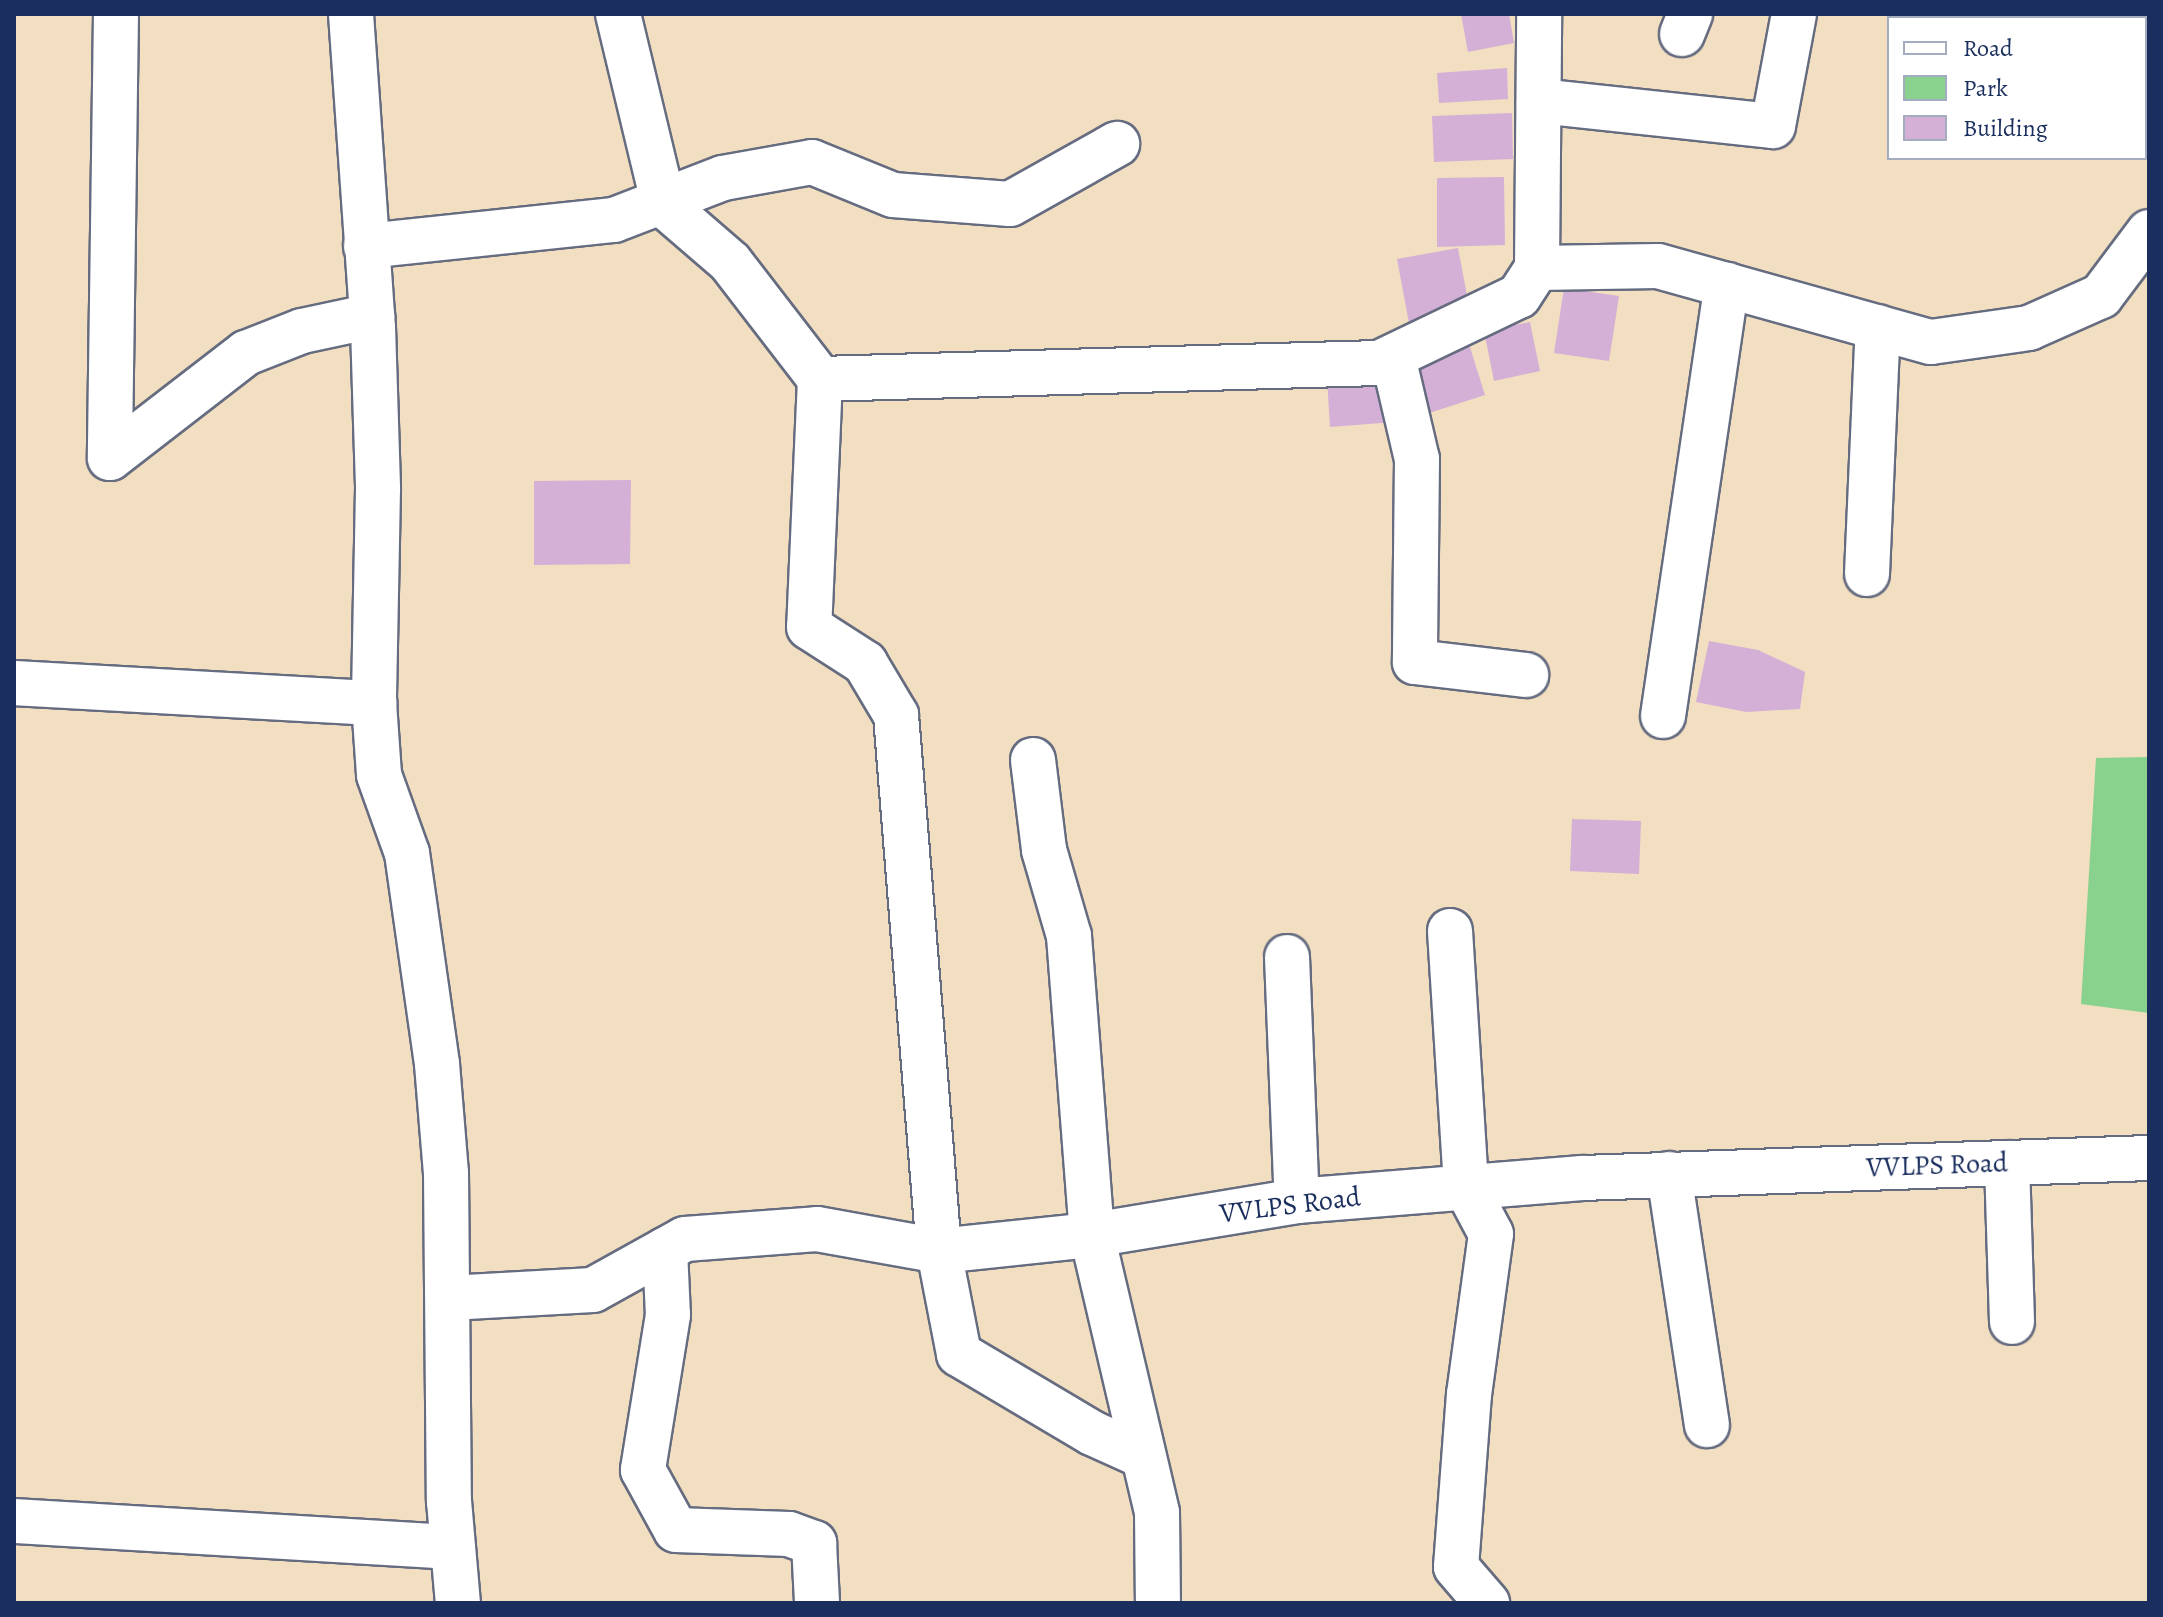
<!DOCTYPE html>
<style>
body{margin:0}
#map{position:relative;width:2163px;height:1617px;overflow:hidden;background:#f2dec0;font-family:Alegreya,serif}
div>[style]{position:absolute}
.green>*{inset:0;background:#89d28e}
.building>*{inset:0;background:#d4b0d7}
.roads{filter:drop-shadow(2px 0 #666c80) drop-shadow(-2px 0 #666c80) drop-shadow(0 2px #666c80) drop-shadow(0 -2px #666c80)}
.minor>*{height:44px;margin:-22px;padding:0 22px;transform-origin:22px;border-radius:22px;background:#fff}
span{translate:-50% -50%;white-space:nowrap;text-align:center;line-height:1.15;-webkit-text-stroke:7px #fff;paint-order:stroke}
.street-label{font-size:28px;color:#1b2f5e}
.frame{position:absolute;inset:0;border:16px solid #1b2f5e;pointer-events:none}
.legend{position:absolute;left:1887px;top:16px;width:260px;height:144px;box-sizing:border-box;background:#fff;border:2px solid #a4acbf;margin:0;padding:10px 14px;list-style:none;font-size:24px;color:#1b2f5e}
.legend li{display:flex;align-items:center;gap:16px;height:40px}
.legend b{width:40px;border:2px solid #a4acbf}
</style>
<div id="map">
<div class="green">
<i style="clip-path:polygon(2149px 757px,2149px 1013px,2081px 1004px,2096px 758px)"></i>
</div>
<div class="building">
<i style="clip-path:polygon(1461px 14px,1509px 14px,1514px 43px,1468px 52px)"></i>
<i style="clip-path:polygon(1507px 68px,1508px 99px,1439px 103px,1437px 73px)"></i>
<i style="clip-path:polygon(1512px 113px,1513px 159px,1434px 162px,1432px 116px)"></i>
<i style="clip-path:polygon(1504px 177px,1505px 245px,1437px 247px,1437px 178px)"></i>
<i style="clip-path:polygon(1458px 248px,1470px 311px,1409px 323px,1397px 259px)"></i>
<i style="clip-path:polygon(1564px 288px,1619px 296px,1609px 361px,1554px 353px)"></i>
<i style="clip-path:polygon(1530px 322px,1540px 371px,1494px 381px,1484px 331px)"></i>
<i style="clip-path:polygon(1469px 344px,1485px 395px,1423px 415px,1406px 365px)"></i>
<i style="clip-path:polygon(1390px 375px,1394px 422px,1330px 427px,1327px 379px)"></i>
<i style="clip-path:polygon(631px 480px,630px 564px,534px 565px,534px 481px)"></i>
<i style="clip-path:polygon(1709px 641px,1758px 650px,1805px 672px,1800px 709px,1746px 712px,1696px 702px)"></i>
<i style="clip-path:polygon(1572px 819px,1641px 821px,1639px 874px,1570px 871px)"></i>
</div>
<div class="roads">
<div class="minor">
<i style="left:116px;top:14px;width:444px;rotate:90.8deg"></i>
<i style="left:110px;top:458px;width:172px;rotate:-37.7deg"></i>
<i style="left:246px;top:353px;width:60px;rotate:-21.4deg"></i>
<i style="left:302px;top:331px;width:72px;rotate:-12.1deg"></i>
<i style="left:351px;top:14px;width:314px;rotate:86deg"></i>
<i style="left:373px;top:327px;width:162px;rotate:88.2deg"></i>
<i style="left:378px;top:489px;width:214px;rotate:91.1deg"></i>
<i style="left:374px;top:703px;width:72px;rotate:86deg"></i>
<i style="left:379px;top:775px;width:83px;rotate:70.3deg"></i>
<i style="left:407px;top:853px;width:213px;rotate:81.9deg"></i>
<i style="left:437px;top:1064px;width:109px;rotate:85.3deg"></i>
<i style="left:446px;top:1173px;width:328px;rotate:89.5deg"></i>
<i style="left:449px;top:1501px;width:102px;rotate:85deg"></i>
<i style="left:618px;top:14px;width:196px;rotate:76.5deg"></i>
<i style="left:664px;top:205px;width:87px;rotate:40.8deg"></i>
<i style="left:730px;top:262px;width:148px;rotate:52.4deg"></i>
<i style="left:820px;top:379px;width:248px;rotate:92.5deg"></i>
<i style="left:809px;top:627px;width:67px;rotate:32.7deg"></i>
<i style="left:865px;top:663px;width:61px;rotate:59.2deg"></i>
<i style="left:896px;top:715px;width:538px;rotate:85.41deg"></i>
<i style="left:939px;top:1251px;width:105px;rotate:79deg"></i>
<i style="left:959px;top:1354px;width:155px;rotate:30.7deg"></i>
<i style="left:1092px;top:1433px;width:56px;rotate:24.3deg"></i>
<i style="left:1682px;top:34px;width:22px;rotate:-68deg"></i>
<i style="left:1539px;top:101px;width:235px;rotate:6.1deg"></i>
<i style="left:1773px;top:126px;width:114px;rotate:-79.4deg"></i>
<i style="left:366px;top:246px;width:249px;rotate:-6deg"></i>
<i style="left:614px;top:220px;width:117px;rotate:-21.1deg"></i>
<i style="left:723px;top:178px;width:90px;rotate:-10.2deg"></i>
<i style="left:812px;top:162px;width:87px;rotate:22.2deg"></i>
<i style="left:893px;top:195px;width:117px;rotate:4.4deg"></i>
<i style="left:1010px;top:204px;width:123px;rotate:-29.3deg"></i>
<i style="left:1537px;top:268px;width:121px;rotate:-0.9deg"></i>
<i style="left:1658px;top:266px;width:283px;rotate:15.6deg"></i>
<i style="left:1931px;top:342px;width:99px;rotate:-8.1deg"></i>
<i style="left:2029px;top:328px;width:79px;rotate:-24deg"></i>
<i style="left:2101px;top:296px;width:80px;rotate:-53.1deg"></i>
<i style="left:1393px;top:357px;width:105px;rotate:76.8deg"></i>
<i style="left:1417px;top:459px;width:203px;rotate:90.6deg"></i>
<i style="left:1415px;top:662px;width:112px;rotate:6.7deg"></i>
<i style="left:820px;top:379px;width:559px;rotate:-1.64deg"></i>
<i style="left:1379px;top:363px;width:155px;rotate:-25.6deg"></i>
<i style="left:1519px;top:296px;width:33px;rotate:-57deg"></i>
<i style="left:1537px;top:268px;width:254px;rotate:-89.5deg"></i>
<i style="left:1867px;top:574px;width:247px;rotate:-87.5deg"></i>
<i style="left:14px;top:683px;width:361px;rotate:3.2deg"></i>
<i style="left:1663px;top:716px;width:436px;rotate:-81.6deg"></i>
<i style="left:1033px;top:760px;width:91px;rotate:83deg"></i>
<i style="left:1044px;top:850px;width:90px;rotate:73.8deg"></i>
<i style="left:1069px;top:936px;width:300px;rotate:85.6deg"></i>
<i style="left:1092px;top:1235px;width:285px;rotate:76.8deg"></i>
<i style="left:1157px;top:1513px;width:90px;rotate:89.4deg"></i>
<i style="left:1450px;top:931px;width:256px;rotate:86.4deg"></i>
<i style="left:1466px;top:1187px;width:53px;rotate:62deg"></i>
<i style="left:1491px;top:1234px;width:162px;rotate:97.8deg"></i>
<i style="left:1469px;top:1394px;width:173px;rotate:94.3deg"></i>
<i style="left:1456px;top:1567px;width:48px;rotate:49.3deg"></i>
<i style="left:1287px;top:957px;width:244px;rotate:87.7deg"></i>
<i style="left:2007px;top:1163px;width:159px;rotate:88.2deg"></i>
<i style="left:1669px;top:1174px;width:254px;rotate:81.4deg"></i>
<i style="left:665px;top:1250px;width:65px;rotate:87.4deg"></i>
<i style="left:668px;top:1315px;width:157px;rotate:99.2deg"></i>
<i style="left:643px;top:1470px;width:68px;rotate:61.2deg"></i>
<i style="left:676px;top:1530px;width:113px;rotate:2deg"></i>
<i style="left:789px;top:1534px;width:27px;rotate:20deg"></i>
<i style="left:814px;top:1543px;width:60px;rotate:87.1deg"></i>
<i style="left:449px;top:1298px;width:144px;rotate:-3.2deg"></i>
<i style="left:593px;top:1290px;width:105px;rotate:-29deg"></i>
<i style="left:685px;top:1239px;width:132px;rotate:-4.3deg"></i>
<i style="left:817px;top:1229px;width:124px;rotate:10.2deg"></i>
<i style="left:939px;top:1251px;width:154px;rotate:-6deg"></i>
<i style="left:1092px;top:1235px;width:208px;rotate:-9.4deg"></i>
<i style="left:1297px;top:1201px;width:286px;rotate:-4.6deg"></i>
<i style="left:1582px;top:1178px;width:567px;rotate:-2.02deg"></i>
<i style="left:14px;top:1521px;width:439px;rotate:3.4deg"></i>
</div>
</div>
<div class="street-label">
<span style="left:1937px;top:1165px;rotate:-2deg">VVLPS Road</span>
<span style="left:1290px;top:1205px;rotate:-7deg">VVLPS Road</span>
</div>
<div class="frame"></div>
<ul class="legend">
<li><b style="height:10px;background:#fff"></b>Road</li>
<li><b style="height:22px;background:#89d28e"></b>Park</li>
<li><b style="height:22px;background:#d4b0d7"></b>Building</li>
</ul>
</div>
